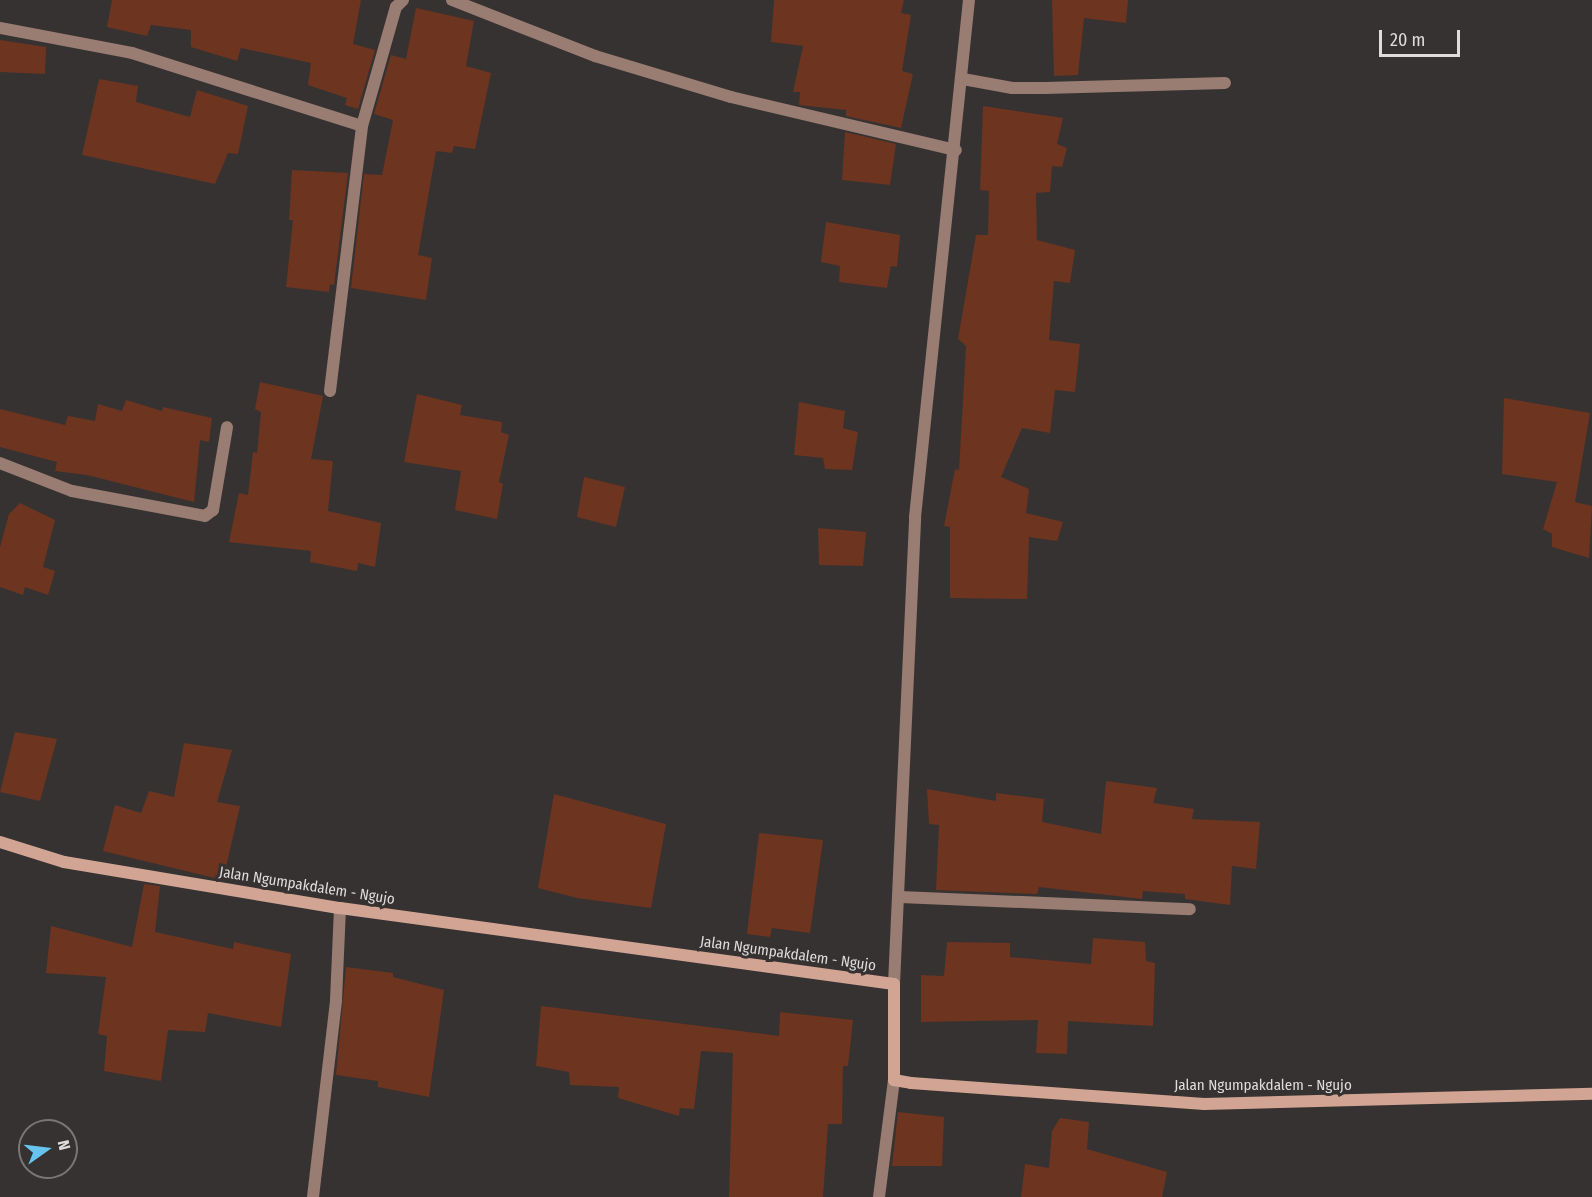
<!DOCTYPE html>
<style>
body{margin:0}
#map{position:relative;width:1592px;height:1197px;overflow:hidden;background:#363231;font-family:"Fira Sans Condensed",sans-serif}
div>[style]{position:absolute}
.building>*{inset:0;background:#6d3420}
.lane>*{height:12px;margin:-6px;padding:0 6px;transform-origin:6px;border-radius:6px;background:#997c72}
.street>*{height:12px;margin:-6px;padding:0 6px;transform-origin:6px;border-radius:6px;background:#997c72}
.secondary>*{height:12px;margin:-6px;padding:0 6px;transform-origin:6px;border-radius:6px;background:#d2a494}
span{translate:-50% -50%;white-space:nowrap;text-align:center;line-height:1.15;-webkit-text-stroke:6px #363231;paint-order:stroke}
.street-label{font-size:15px;color:#dfdddc}
.north{position:absolute;left:18px;top:1119px;width:60px;height:60px;box-sizing:border-box;background:#363231;border:2px solid #7a7675;border-radius:50%;rotate:76deg;font-size:16px;font-weight:700;line-height:24px;text-align:center;color:#dfdddc}
.north::after{content:'';display:block;margin:auto;width:21px;height:27px;background:#66c4ef;clip-path:polygon(50% 0,100% 100%,50% 72%,0 100%)}
.scale{position:absolute;left:1379px;top:30px;width:81px;height:27px;box-sizing:border-box;border:3px solid #dfdddc;border-top:0;padding-left:8px;font-size:18px;line-height:21px;white-space:nowrap;color:#dfdddc;-webkit-text-stroke:4px #363231;paint-order:stroke}
</style>
<div id="map">
<div class="building">
<i style="clip-path:polygon(112px 0,361px 0,353px 44px,375px 50px,358px 109px,345px 105px,347px 98px,308px 85px,311px 63px,241px 48px,237px 61px,191px 47px,191px 30px,151px 25px,147px 36px,107px 27px)"></i>
<i style="clip-path:polygon(774px 0,904px 0,901px 13px,911px 15px,902px 71px,913px 74px,901px 128px,846px 116px,846px 110px,799px 105px,800px 92px,793px 92px,803px 46px,771px 42px)"></i>
<i style="clip-path:polygon(1052px 0,1128px 0,1126px 23px,1084px 18px,1078px 75px,1054px 76px)"></i>
<i style="clip-path:polygon(416px 8px,474px 21px,466px 66px,491px 73px,475px 149px,454px 146px,452px 153px,436px 151px,418px 255px,432px 258px,426px 300px,351px 288px,364px 174px,382px 175px,393px 120px,374px 114px,391px 55px,406px 59px)"></i>
<i style="clip-path:polygon(0 40px,46px 47px,45px 74px,0 72px)"></i>
<i style="clip-path:polygon(99px 79px,138px 86px,136px 102px,190px 117px,197px 90px,248px 106px,238px 154px,228px 153px,215px 184px,82px 155px)"></i>
<i style="clip-path:polygon(983px 106px,1063px 118px,1057px 144px,1067px 148px,1062px 167px,1052px 166px,1050px 192px,1036px 193px,1037px 240px,1075px 250px,1070px 283px,1054px 281px,1049px 340px,1080px 344px,1075px 392px,1055px 390px,1050px 433px,1022px 428px,1001px 477px,1029px 489px,1026px 513px,1063px 522px,1057px 541px,1029px 537px,1027px 599px,950px 598px,950px 527px,944px 526px,955px 469px,959px 470px,966px 346px,958px 339px,976px 235px,988px 235px,989px 191px,980px 190px)"></i>
<i style="clip-path:polygon(845px 132px,896px 144px,890px 185px,842px 180px)"></i>
<i style="clip-path:polygon(292px 170px,348px 173px,334px 285px,330px 284px,329px 292px,286px 287px,293px 220px,289px 220px)"></i>
<i style="clip-path:polygon(826px 222px,900px 235px,897px 267px,891px 266px,887px 288px,839px 282px,840px 266px,821px 262px)"></i>
<i style="clip-path:polygon(260px 382px,323px 396px,311px 459px,333px 461px,328px 511px,381px 523px,375px 567px,358px 563px,357px 571px,310px 562px,311px 551px,229px 542px,239px 493px,248px 495px,253px 452px,257px 453px,261px 412px,255px 409px)"></i>
<i style="clip-path:polygon(417px 394px,462px 405px,460px 415px,502px 422px,501px 432px,509px 435px,499px 482px,503px 484px,497px 519px,455px 510px,461px 471px,404px 462px)"></i>
<i style="clip-path:polygon(1504px 398px,1590px 413px,1575px 502px,1592px 506px,1589px 558px,1552px 547px,1552px 534px,1543px 529px,1557px 482px,1502px 474px)"></i>
<i style="clip-path:polygon(126px 400px,162px 411px,163px 407px,212px 418px,209px 442px,200px 440px,194px 502px,87px 475px,55px 471px,57px 462px,0 447px,0 409px,65px 425px,68px 416px,95px 421px,98px 404px,122px 411px)"></i>
<i style="clip-path:polygon(799px 402px,845px 411px,843px 428px,858px 432px,852px 470px,825px 469px,823px 458px,794px 455px)"></i>
<i style="clip-path:polygon(584px 477px,625px 487px,616px 527px,577px 517px)"></i>
<i style="clip-path:polygon(20px 503px,55px 520px,43px 567px,55px 571px,48px 595px,25px 587px,23px 595px,0 587px,0 547px,9px 514px)"></i>
<i style="clip-path:polygon(818px 528px,866px 532px,863px 566px,819px 565px)"></i>
<i style="clip-path:polygon(15px 732px,57px 739px,40px 801px,0 792px)"></i>
<i style="clip-path:polygon(184px 743px,232px 750px,217px 802px,240px 806px,223px 880px,103px 851px,115px 805px,141px 813px,149px 791px,174px 797px)"></i>
<i style="clip-path:polygon(1106px 781px,1157px 788px,1153px 803px,1194px 809px,1192px 819px,1260px 822px,1256px 869px,1232px 866px,1230px 905px,1185px 899px,1185px 894px,1143px 891px,1142px 899px,1039px 887px,1037px 894px,936px 890px,939px 825px,929px 824px,927px 789px,996px 801px,996px 793px,1044px 799px,1042px 822px,1101px 834px)"></i>
<i style="clip-path:polygon(554px 794px,666px 824px,651px 908px,577px 898px,538px 888px)"></i>
<i style="clip-path:polygon(759px 833px,823px 840px,810px 933px,772px 928px,770px 937px,747px 934px)"></i>
<i style="clip-path:polygon(144px 884px,160px 886px,155px 932px,233px 949px,234px 942px,291px 954px,281px 1027px,208px 1013px,205px 1032px,168px 1030px,161px 1081px,104px 1071px,107px 1036px,98px 1034px,106px 977px,46px 973px,51px 926px,132px 947px)"></i>
<i style="clip-path:polygon(1093px 938px,1145px 942px,1146px 961px,1155px 963px,1153px 1026px,1068px 1021px,1067px 1054px,1036px 1053px,1038px 1020px,921px 1022px,921px 975px,944px 976px,947px 942px,1010px 943px,1010px 957px,1091px 964px)"></i>
<i style="clip-path:polygon(346px 967px,393px 973px,393px 977px,444px 990px,429px 1097px,378px 1087px,378px 1081px,336px 1075px)"></i>
<i style="clip-path:polygon(541px 1006px,779px 1036px,780px 1012px,853px 1020px,848px 1066px,843px 1066px,842px 1124px,828px 1124px,823px 1197px,729px 1197px,733px 1053px,701px 1051px,694px 1109px,680px 1108px,679px 1116px,618px 1098px,619px 1087px,570px 1085px,569px 1072px,536px 1066px)"></i>
<i style="clip-path:polygon(898px 1112px,944px 1117px,942px 1166px,892px 1166px)"></i>
<i style="clip-path:polygon(1060px 1118px,1089px 1122px,1087px 1149px,1167px 1172px,1162px 1197px,1021px 1197px,1025px 1164px,1049px 1168px,1052px 1131px)"></i>
</div>
<div class="lane">
<i style="left:963px;top:79px;width:50px;rotate:10.4deg"></i>
<i style="left:1012px;top:88px;width:33px"></i>
<i style="left:1045px;top:88px;width:180px;rotate:-1.6deg"></i>
</div>
<div class="street">
<i style="left:452px;top:0;width:154px;rotate:21.4deg"></i>
<i style="left:595px;top:56px;width:142px;rotate:16.8deg"></i>
<i style="left:731px;top:97px;width:231px;rotate:13.3deg"></i>
<i style="left:0;top:28px;width:134px;rotate:10.7deg"></i>
<i style="left:132px;top:53px;width:241px;rotate:17.6deg"></i>
<i style="left:362px;top:126px;width:124px;rotate:-74.1deg"></i>
<i style="left:396px;top:7px;width:10px;rotate:-45deg"></i>
<i style="left:330px;top:391px;width:267px;rotate:-83.1deg"></i>
<i style="left:0;top:463px;width:77px;rotate:21.3deg"></i>
<i style="left:72px;top:491px;width:135px;rotate:10.6deg"></i>
<i style="left:205px;top:516px;width:10px;rotate:-37deg"></i>
<i style="left:213px;top:510px;width:84px;rotate:-80.4deg"></i>
<i style="left:900px;top:897px;width:290px;rotate:2.4deg"></i>
<i style="left:894px;top:984px;width:467px;rotate:-87.4deg"></i>
<i style="left:915px;top:517px;width:520px;rotate:-84.04deg"></i>
<i style="left:313px;top:1197px;width:198px;rotate:-83.3deg"></i>
<i style="left:336px;top:1000px;width:92px;rotate:-87.5deg"></i>
<i style="left:879px;top:1197px;width:118px;rotate:-82.7deg"></i>
</div>
<div class="secondary">
<i style="left:0;top:842px;width:67px;rotate:17.4deg"></i>
<i style="left:64px;top:862px;width:280px;rotate:9.5deg"></i>
<i style="left:340px;top:908px;width:559px;rotate:7.81deg"></i>
<i style="left:894px;top:984px;width:96px;rotate:90deg"></i>
<i style="left:894px;top:1080px;width:17px;rotate:10deg"></i>
<i style="left:911px;top:1083px;width:294px;rotate:4.1deg"></i>
<i style="left:1204px;top:1104px;width:388px;rotate:-1.5deg"></i>
</div>
<div class="street-label">
<span style="left:307px;top:886px;rotate:9deg">Jalan Ngumpakdalem - Ngujo</span>
<span style="left:788px;top:954px;rotate:8deg">Jalan Ngumpakdalem - Ngujo</span>
<span style="left:1263px;top:1086px">Jalan Ngumpakdalem - Ngujo</span>
</div>
<div class="north">N</div>
<div class="scale">20 m</div>
</div>
